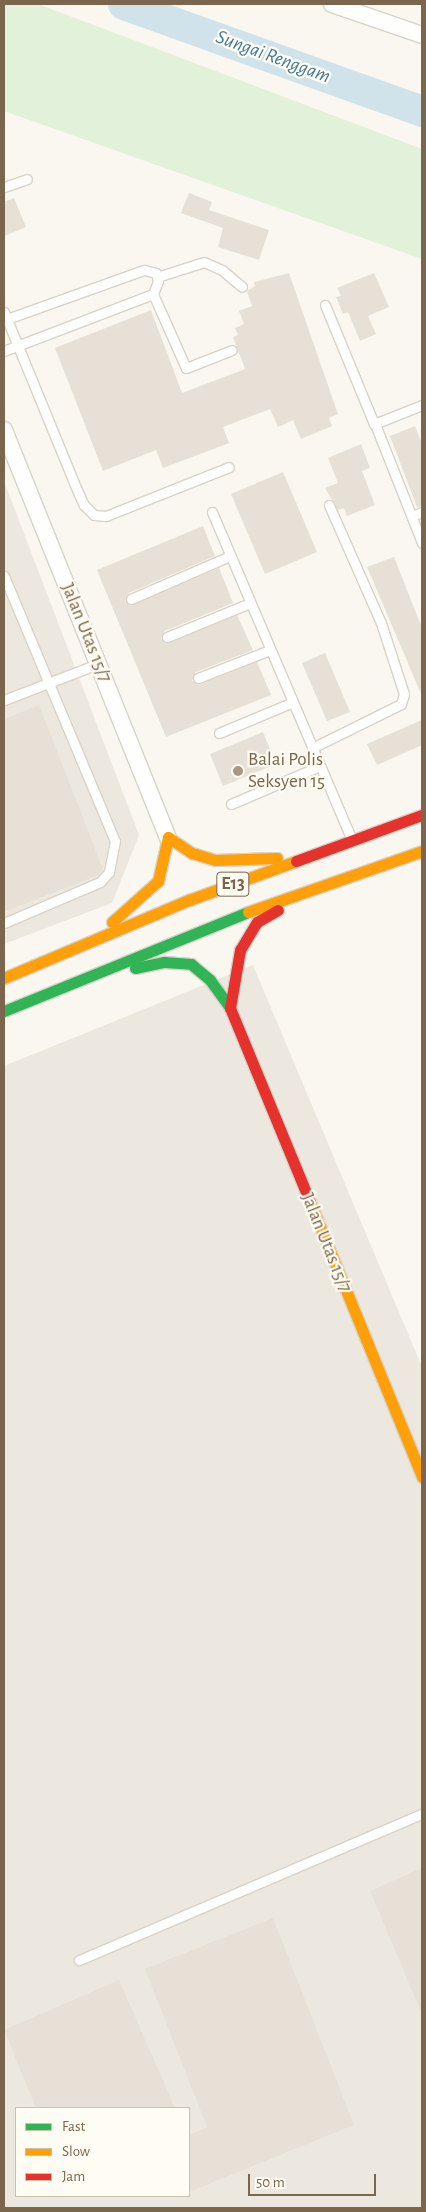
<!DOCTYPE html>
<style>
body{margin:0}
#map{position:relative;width:426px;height:2212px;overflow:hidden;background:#f9f7ef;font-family:"Alegreya Sans",sans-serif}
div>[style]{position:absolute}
.industrial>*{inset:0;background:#ede8df}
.green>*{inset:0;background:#e2f2da}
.river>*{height:31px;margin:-15.5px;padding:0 15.5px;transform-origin:15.5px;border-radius:15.5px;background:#d0e3eb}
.building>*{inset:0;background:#e6e0d6}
.roads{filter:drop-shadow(1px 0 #d8d3ca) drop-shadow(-1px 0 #d8d3ca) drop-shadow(0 1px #d8d3ca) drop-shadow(0 -1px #d8d3ca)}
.lane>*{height:9px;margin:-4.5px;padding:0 4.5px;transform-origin:4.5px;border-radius:4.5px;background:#fefefd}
.street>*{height:16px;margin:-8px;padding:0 8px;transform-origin:8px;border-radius:8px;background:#fefefd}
.fast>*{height:11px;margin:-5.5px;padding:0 5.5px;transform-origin:5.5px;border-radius:5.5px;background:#30b455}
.slow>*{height:11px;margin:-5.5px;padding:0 5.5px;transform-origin:5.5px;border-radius:5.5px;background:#ff9f0a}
.jam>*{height:11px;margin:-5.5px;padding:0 5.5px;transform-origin:5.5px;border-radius:5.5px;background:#e5322d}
.dots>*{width:14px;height:14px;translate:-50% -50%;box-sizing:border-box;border:2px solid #fffcf3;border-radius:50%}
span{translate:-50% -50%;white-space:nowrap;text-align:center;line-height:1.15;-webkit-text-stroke:4.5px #fffcf3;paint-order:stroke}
.shield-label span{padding:1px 4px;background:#fffcf3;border:1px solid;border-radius:4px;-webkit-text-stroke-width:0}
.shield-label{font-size:18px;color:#7b654c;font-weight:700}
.street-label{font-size:19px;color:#7b654c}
.poi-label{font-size:19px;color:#7b654c}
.left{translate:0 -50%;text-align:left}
.water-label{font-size:20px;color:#467b96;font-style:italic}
.frame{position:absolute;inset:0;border:5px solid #7b654c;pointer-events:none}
.legend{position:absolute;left:15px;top:2107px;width:175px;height:90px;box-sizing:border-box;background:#fffcf3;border:1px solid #cac0b0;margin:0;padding:6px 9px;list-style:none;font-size:15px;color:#7b654c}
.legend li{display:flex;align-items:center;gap:10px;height:25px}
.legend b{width:25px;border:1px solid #cac0b0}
.scale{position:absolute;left:248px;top:2174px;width:128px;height:22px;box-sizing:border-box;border:2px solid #7b654c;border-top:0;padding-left:6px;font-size:15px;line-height:18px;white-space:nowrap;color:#7b654c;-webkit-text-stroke:4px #fffcf3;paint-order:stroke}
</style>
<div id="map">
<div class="industrial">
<i style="clip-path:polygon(4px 481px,139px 835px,112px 903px,4px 944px)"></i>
<i style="clip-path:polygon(evenodd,253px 965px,422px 1367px,422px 2208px,4px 2208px,4px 1066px,253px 965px,16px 2108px,189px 2108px,189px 2196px,16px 2196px,16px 2108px)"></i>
</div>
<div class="green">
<i style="clip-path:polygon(4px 4px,38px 4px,422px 149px,422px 259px,4px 111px)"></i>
</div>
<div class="river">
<i style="left:123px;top:4px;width:318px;rotate:19.7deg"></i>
</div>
<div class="building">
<i style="clip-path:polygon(189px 193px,212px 202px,209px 210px,269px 230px,259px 260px,218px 247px,223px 228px,181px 213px)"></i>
<i style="clip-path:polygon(14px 198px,26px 227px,4px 236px,4px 202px)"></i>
<i style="clip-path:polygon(289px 273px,338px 414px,329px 418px,332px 426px,301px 439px,293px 420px,278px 427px,270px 409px,223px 427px,229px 443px,163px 468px,156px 450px,103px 471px,55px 348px,151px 310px,182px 393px,245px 369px,233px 337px,238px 335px,235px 328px,244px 324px,239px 311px,252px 306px,247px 291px,255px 286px,254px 282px)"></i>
<i style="clip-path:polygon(374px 273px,389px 307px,368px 316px,376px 334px,360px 341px,348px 312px,343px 314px,336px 297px,341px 296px,337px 288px)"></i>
<i style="clip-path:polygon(415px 426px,422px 444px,422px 506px,417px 507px,390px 436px)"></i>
<i style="clip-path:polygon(361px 444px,370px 468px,362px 471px,375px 505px,347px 516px,344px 508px,338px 510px,325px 488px,338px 483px,328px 458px)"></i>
<i style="clip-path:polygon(283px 472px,317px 552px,265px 574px,231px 494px)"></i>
<i style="clip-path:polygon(203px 526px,215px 556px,129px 593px,125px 601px,133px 605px,219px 568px,233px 603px,165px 631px,161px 639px,169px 643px,237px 615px,253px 650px,196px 672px,192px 681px,200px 684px,257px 662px,271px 695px,166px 737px,97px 570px)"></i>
<i style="clip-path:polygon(394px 557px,422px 628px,422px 696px,367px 567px)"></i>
<i style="clip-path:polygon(325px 653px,350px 712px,327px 721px,302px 663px)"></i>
<i style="clip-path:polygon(39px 705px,103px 869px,98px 875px,4px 912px,4px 719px)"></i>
<i style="clip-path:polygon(422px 720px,422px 745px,377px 765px,367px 744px)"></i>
<i style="clip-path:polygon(263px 732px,276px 764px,223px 786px,210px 754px)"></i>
<i style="clip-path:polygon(422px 1868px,422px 2014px,370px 1891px)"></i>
<i style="clip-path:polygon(273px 1918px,354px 2125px,189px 2192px,189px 2135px,207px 2127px,145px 1969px)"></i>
<i style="clip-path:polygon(119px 1980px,175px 2108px,36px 2108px,4px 2030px)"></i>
</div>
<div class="roads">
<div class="lane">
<i style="left:4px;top:187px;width:24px;rotate:-19deg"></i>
<i style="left:157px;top:277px;width:49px;rotate:-17.7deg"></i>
<i style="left:204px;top:262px;width:20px;rotate:24deg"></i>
<i style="left:222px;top:270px;width:26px;rotate:40deg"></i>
<i style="left:153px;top:294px;width:81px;rotate:66deg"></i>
<i style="left:186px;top:368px;width:49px;rotate:-21.4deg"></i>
<i style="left:325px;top:305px;width:129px;rotate:67.6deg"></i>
<i style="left:374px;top:424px;width:52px;rotate:-21.6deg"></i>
<i style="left:4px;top:312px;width:185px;rotate:67.7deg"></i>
<i style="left:74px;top:483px;width:24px;rotate:66deg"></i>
<i style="left:84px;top:505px;width:14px;rotate:45deg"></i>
<i style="left:94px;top:515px;width:12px;rotate:5deg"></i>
<i style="left:106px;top:516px;width:132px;rotate:-21.7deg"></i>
<i style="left:4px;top:320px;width:149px;rotate:-19.7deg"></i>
<i style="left:144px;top:270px;width:12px;rotate:14deg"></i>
<i style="left:156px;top:273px;width:8px;rotate:76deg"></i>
<i style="left:158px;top:281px;width:14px;rotate:111deg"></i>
<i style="left:153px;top:294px;width:160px;rotate:159.1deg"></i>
<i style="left:375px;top:424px;width:128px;rotate:68.4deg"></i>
<i style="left:212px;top:512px;width:354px;rotate:66.9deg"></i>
<i style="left:412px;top:516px;width:11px;rotate:-22deg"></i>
<i style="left:4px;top:576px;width:287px;rotate:67.3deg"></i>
<i style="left:115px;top:841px;width:32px;rotate:101deg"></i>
<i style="left:109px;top:872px;width:13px;rotate:132deg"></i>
<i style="left:100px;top:882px;width:104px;rotate:156.9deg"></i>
<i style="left:131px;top:599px;width:108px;rotate:-23.5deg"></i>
<i style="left:167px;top:637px;width:90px;rotate:-22.3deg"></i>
<i style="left:198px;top:678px;width:77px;rotate:-21.3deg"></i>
<i style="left:4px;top:700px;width:101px;rotate:-21deg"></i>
<i style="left:219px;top:733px;width:80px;rotate:-22.7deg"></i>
<i style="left:312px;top:748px;width:99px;rotate:-26.3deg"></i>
<i style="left:401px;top:704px;width:10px;rotate:-73deg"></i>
<i style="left:404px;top:694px;width:75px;rotate:-107.9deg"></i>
<i style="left:381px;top:623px;width:129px;rotate:-113.8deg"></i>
<i style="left:231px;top:804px;width:97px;rotate:-23.1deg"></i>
<i style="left:79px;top:1960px;width:373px;rotate:-23.1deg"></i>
</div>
<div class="street">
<i style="left:332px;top:4px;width:95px;rotate:19deg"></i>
<i style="left:4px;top:430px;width:439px;rotate:68.1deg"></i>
</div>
<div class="fast">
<i style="left:135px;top:968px;width:30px;rotate:-12deg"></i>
<i style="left:164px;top:962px;width:27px;rotate:4deg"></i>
<i style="left:191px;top:964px;width:25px;rotate:40deg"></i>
<i style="left:210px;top:980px;width:34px;rotate:54deg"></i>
<i style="left:4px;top:1011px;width:263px;rotate:-22.1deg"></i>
</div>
<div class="slow">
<i style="left:248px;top:912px;width:184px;rotate:-19.3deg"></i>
<i style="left:112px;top:922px;width:62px;rotate:-41.7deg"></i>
<i style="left:158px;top:881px;width:45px;rotate:-77.2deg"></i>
<i style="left:168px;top:837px;width:29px;rotate:34deg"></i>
<i style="left:192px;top:853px;width:24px;rotate:17deg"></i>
<i style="left:215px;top:860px;width:62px;rotate:-1.8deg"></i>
<i style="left:4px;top:978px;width:201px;rotate:-22.9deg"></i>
<i style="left:189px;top:900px;width:114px;rotate:-20deg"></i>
<i style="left:310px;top:1202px;width:297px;rotate:67.8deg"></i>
</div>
<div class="jam">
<i style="left:296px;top:861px;width:134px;rotate:-20.1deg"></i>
<i style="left:230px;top:1008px;width:210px;rotate:67.6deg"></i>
<i style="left:230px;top:1008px;width:59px;rotate:-80.2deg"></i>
<i style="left:240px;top:950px;width:33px;rotate:-59deg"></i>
<i style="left:257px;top:922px;width:24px;rotate:-30deg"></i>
</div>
</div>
<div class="dots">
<i style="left:238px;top:771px;background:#a79885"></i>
</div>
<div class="shield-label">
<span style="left:233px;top:884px">E13</span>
</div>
<div class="street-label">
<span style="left:86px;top:633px;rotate:68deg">Jalan Utas 15/7</span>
<span style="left:326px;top:1243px;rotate:68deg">Jalan Utas 15/7</span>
</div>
<div class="poi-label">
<span class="left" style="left:248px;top:771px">Balai Polis<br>Seksyen 15</span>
</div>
<div class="water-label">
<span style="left:273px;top:57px;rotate:20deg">Sungai Renggam</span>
</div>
<div class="frame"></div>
<ul class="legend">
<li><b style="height:6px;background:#30b455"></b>Fast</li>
<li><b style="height:6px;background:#ff9f0a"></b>Slow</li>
<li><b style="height:6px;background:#e5322d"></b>Jam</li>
</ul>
<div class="scale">50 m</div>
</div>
